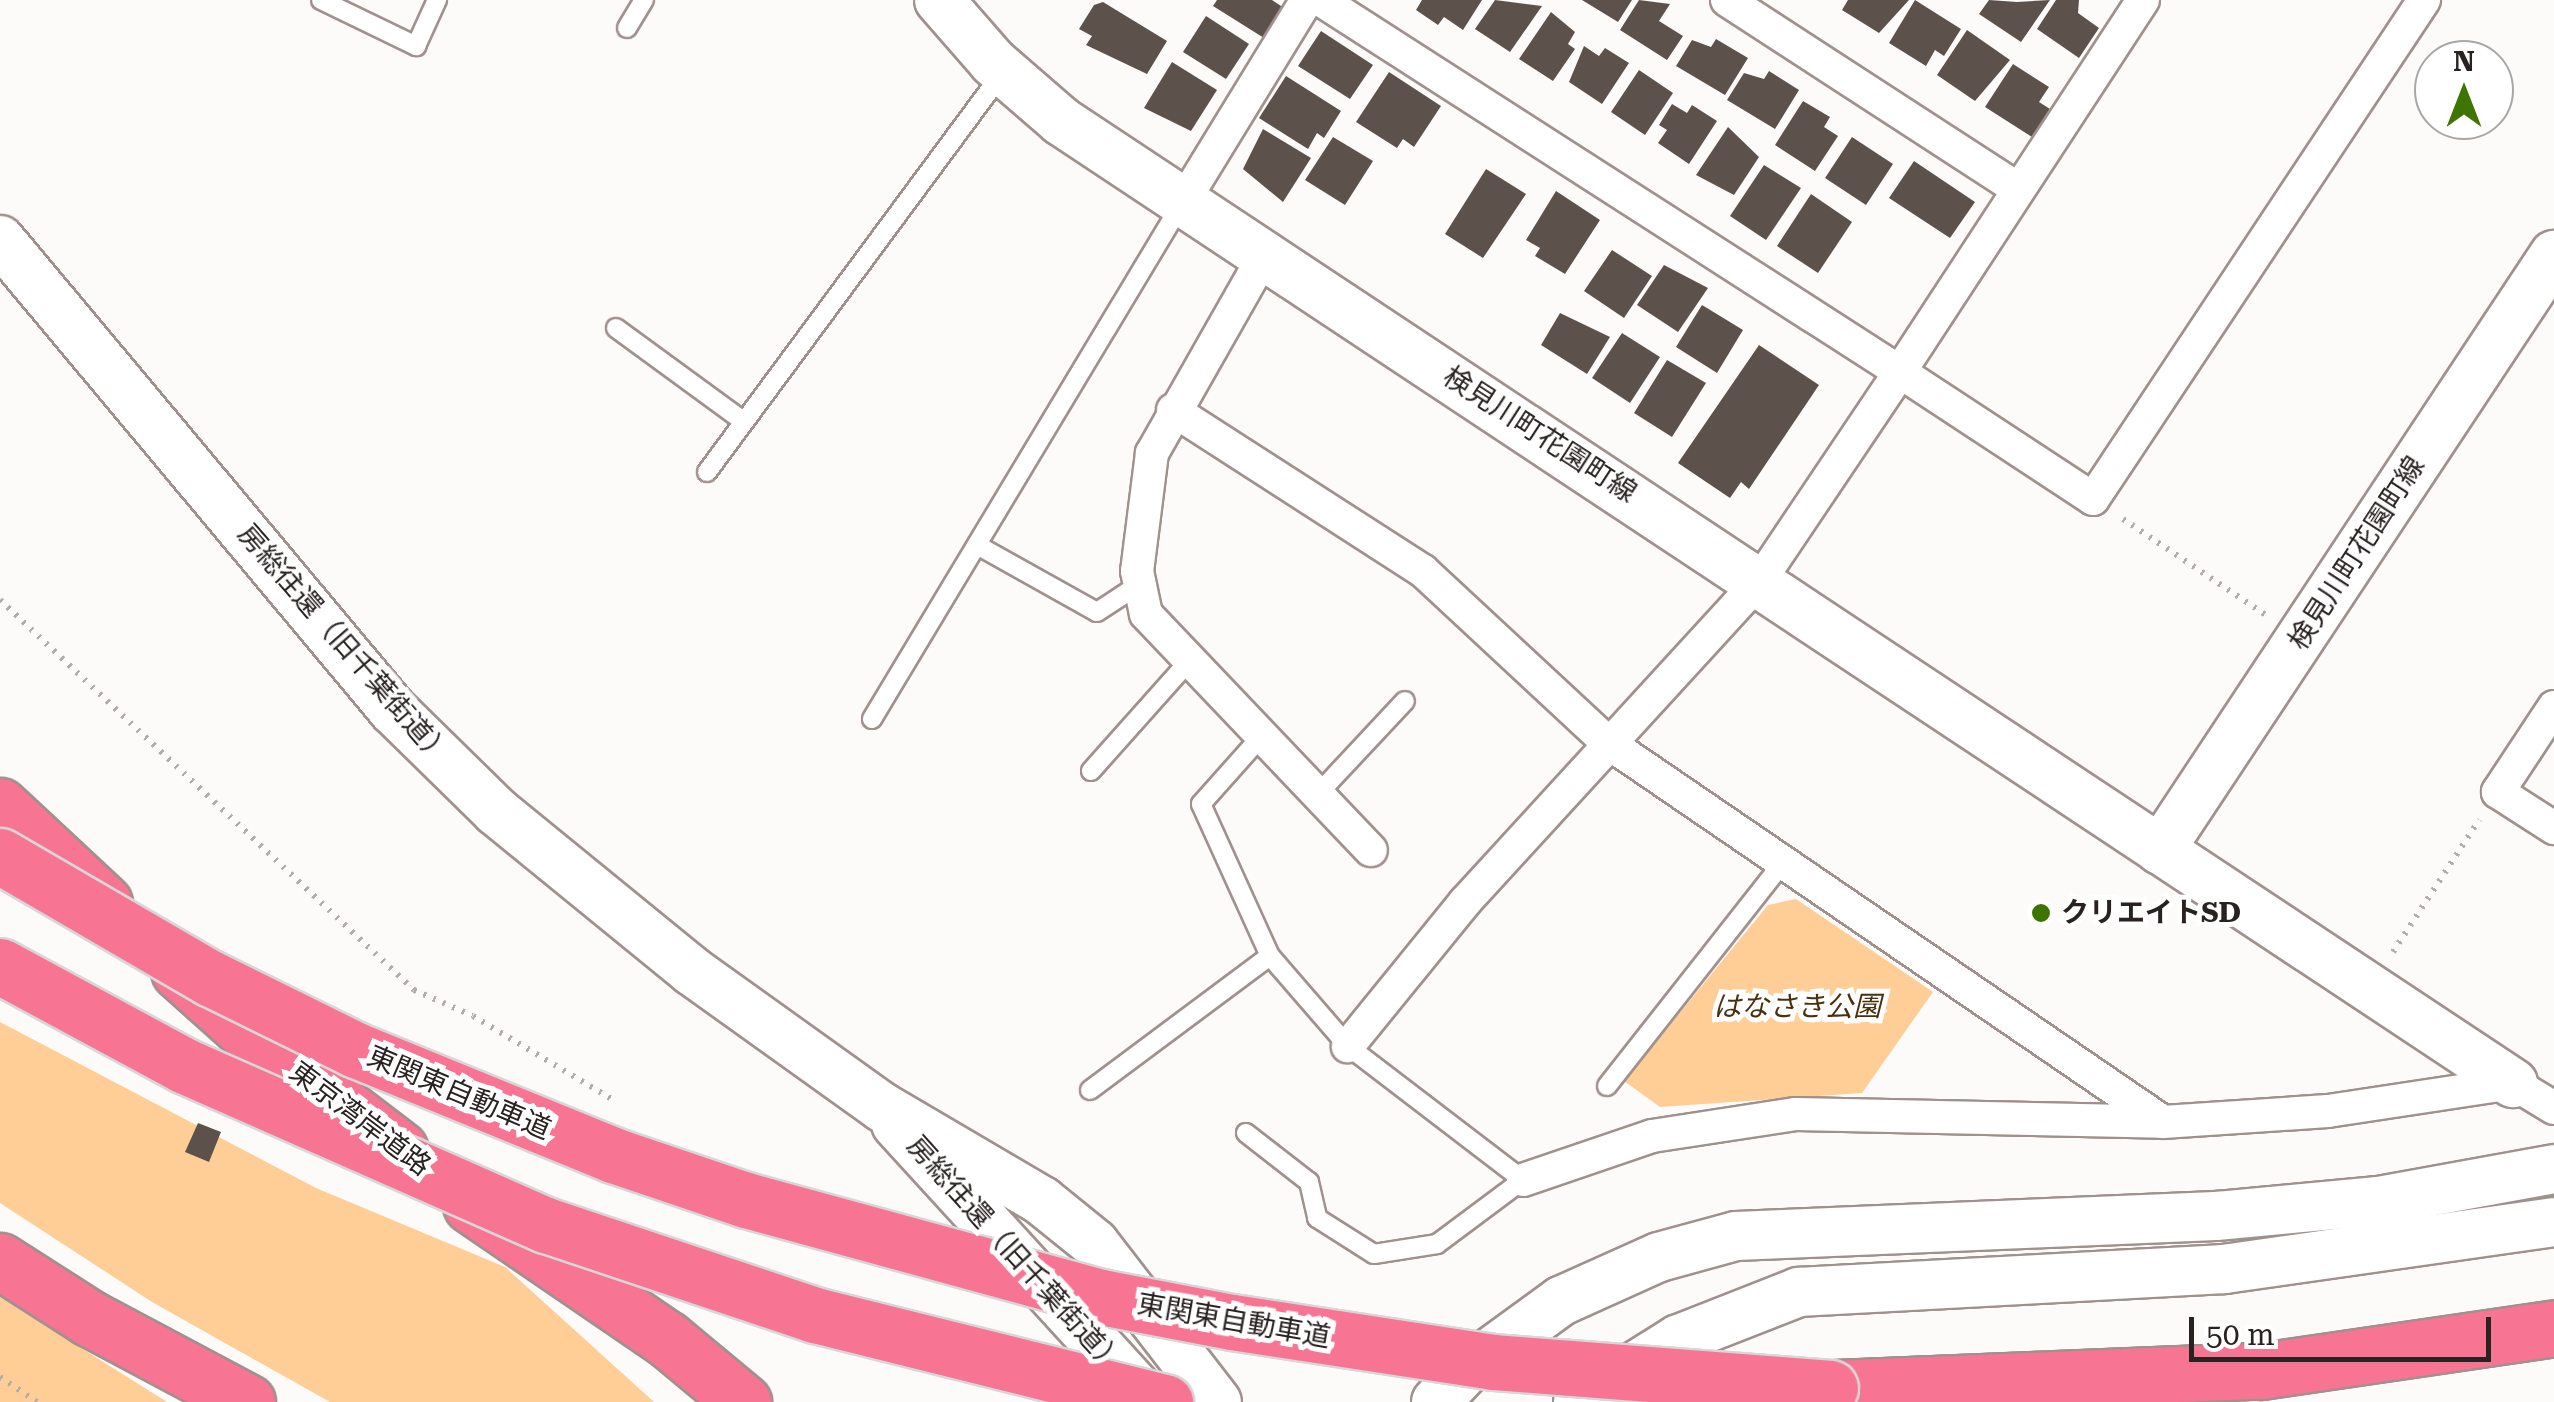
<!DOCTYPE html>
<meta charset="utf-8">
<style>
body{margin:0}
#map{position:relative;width:2554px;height:1402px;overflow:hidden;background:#fdfafa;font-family:"Roboto Serif","Noto Sans JP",serif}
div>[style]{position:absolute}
.green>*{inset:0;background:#ffce96}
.building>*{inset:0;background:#5d524b}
.path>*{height:6px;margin-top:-3px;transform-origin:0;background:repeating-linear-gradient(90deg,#b1adac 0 2.5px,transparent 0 10.5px)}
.roads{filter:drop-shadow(2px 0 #a0918e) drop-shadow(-2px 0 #a0918e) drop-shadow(0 2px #a0918e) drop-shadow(0 -2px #a0918e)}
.lane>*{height:18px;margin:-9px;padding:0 9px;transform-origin:9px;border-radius:9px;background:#fff}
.street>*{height:32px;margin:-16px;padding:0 16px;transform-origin:16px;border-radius:16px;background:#fff}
.secondary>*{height:48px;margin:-24px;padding:0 24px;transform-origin:24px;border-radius:24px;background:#fff}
.highway>*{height:55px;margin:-27.5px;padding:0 27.5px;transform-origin:27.5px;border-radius:27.5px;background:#f77493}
.bridges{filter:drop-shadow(2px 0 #d8d7d7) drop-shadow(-2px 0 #d8d7d7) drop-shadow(0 2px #d8d7d7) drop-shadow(0 -2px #d8d7d7)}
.highway-bridge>*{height:55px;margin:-27.5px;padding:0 27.5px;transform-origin:27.5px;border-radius:27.5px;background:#f77493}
.dots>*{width:28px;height:28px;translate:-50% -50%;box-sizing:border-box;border:5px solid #fff;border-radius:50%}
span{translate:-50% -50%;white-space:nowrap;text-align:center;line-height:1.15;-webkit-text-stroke:10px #fff;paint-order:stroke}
.street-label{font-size:28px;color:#282221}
.poi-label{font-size:28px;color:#282221;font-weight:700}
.left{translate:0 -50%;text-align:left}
.park-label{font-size:28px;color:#4a300c;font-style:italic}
.north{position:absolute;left:2414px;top:40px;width:100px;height:100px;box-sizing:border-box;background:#fff;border:2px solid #a9a7a6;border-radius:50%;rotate:0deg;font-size:28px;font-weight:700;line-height:40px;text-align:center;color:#282221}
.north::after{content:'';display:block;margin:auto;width:35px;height:45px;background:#3e7400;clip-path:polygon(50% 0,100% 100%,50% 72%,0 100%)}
.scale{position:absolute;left:2189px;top:1317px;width:302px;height:45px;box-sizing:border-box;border:5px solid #282221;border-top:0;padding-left:12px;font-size:30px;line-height:35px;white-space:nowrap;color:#282221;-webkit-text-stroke:8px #fff;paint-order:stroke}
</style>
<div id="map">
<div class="green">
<i style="clip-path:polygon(1796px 899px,1933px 992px,1862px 1093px,1660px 1107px,1624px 1081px,1768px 905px)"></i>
<i style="clip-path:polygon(0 1022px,316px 1188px,505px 1267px,654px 1402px,330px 1402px,152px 1302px,0 1203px)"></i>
<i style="clip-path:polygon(0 1297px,167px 1402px,0 1402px)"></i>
</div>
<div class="building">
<i style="clip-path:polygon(1217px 0,1272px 0,1284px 8px,1264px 38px,1213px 6px)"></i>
<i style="clip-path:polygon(1422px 0,1482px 0,1463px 30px,1444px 17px,1438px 25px,1416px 10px)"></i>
<i style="clip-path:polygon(1495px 0,1542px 6px,1510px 52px,1475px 29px)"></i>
<i style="clip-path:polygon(1582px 0,1632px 0,1618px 22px)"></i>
<i style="clip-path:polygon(1639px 0,1670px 4px,1659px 21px,1683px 36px,1667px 60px,1620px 30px)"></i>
<i style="clip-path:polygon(1848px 0,1909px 0,1879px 33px,1842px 10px)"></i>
<i style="clip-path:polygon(1915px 0,1961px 29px,1944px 56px,1935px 50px,1926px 66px,1889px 43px)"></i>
<i style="clip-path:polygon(1989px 0,2017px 2px,2050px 0,2021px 42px,1979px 14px)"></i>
<i style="clip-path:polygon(2056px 0,2079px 0,2078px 13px,2099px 28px,2079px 58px,2037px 29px)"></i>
<i style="clip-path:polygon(1103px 2px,1167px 41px,1147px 74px,1086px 45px,1092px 36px,1079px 29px,1094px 5px)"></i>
<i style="clip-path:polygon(1551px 12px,1575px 32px,1568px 44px,1575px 49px,1553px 81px,1519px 59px)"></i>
<i style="clip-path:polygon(1206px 16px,1249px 44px,1226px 79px,1183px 52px)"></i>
<i style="clip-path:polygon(1967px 30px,2010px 60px,1975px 101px,1937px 75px)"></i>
<i style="clip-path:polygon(1321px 31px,1373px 65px,1350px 99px,1298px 66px)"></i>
<i style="clip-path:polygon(1716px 39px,1748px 58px,1725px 95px,1676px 66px,1692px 40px,1711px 47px)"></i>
<i style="clip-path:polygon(1584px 46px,1599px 56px,1605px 48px,1629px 63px,1602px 104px,1569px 82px)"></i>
<i style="clip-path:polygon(1172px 62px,1217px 90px,1191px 131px,1144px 108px)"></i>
<i style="clip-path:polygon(2013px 64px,2049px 87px,2039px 102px,2050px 109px,2032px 137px,1985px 107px)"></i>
<i style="clip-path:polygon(1639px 70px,1673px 93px,1645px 135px,1611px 112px)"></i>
<i style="clip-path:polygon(1769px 71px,1799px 90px,1775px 129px,1727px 100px,1744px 73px,1764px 79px)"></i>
<i style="clip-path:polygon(1389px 72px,1441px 106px,1414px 147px,1403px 139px,1397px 148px,1356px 122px)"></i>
<i style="clip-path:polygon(1286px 76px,1341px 111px,1324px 138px,1317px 133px,1308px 149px,1259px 118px)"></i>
<i style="clip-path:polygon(1803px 101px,1830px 117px,1824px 127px,1838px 136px,1815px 171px,1775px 145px)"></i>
<i style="clip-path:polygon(1672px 104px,1687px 113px,1692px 105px,1717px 121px,1689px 164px,1658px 143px,1667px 130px,1659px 125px)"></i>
<i style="clip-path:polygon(1728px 127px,1759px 157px,1734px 195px,1696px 175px)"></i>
<i style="clip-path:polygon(1263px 129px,1311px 158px,1283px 202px,1243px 169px)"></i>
<i style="clip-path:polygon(1333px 137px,1373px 161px,1345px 205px,1305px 180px)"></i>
<i style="clip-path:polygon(1852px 137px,1893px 164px,1866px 205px,1825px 178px)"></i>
<i style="clip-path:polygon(1914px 161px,1975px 202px,1950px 238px,1889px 198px)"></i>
<i style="clip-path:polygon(1764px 165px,1801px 188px,1766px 240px,1730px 216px)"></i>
<i style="clip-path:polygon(1486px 169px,1526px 194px,1483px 258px,1445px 234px)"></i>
<i style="clip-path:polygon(1556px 191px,1600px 220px,1565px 274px,1535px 256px,1540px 248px,1526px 240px)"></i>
<i style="clip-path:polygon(1811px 194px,1852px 222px,1818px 273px,1777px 246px)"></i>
<i style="clip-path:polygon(1612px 250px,1652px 276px,1624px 318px,1584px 291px)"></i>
<i style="clip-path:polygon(1664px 265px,1708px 288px,1678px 332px,1637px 305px)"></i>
<i style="clip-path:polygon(1702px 305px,1743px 330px,1717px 373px,1676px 347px)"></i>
<i style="clip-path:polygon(1560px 313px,1610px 337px,1587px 374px,1541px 345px)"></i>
<i style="clip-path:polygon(1622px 333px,1660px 357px,1630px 403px,1592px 378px)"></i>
<i style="clip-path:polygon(1759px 345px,1819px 385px,1749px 489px,1741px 482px,1730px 498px,1678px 463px)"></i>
<i style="clip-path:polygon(1667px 360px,1706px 383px,1672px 437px,1634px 413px)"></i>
<i style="clip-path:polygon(198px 1123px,221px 1132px,209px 1162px,185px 1152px)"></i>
</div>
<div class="path">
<i style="left:2123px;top:519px;width:172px;rotate:33.9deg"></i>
<i style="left:0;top:600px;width:569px;rotate:43.29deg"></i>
<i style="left:414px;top:990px;width:64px;rotate:23.8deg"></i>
<i style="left:473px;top:1016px;width:165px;rotate:30.9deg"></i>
<i style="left:2393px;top:952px;width:158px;rotate:-56.9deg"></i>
<i style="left:0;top:1377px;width:45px;rotate:34deg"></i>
</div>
<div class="roads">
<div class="lane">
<i style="left:321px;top:0;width:106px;rotate:25.8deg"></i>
<i style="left:416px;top:46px;width:51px;rotate:-65.5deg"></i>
<i style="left:627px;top:28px;width:33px;rotate:-59deg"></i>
<i style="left:616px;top:328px;width:157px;rotate:36.2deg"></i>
<i style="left:707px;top:472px;width:498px;rotate:-53.5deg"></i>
<i style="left:977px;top:545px;width:137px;rotate:29.2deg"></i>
<i style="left:1097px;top:612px;width:51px;rotate:-33.1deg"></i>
<i style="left:872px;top:719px;width:602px;rotate:-59deg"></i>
<i style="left:1091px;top:771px;width:147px;rotate:-48.3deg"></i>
<i style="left:1316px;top:796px;width:130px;rotate:-46.9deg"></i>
<i style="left:1607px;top:1086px;width:281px;rotate:-51.8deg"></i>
<i style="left:1090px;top:1090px;width:224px;rotate:-36.7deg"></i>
<i style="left:1246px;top:1133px;width:80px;rotate:37.9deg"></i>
<i style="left:1309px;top:1182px;width:37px;rotate:77deg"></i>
<i style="left:1317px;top:1218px;width:67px;rotate:32.3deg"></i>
<i style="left:1374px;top:1254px;width:64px;rotate:-9deg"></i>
<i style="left:1437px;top:1244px;width:107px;rotate:-36.7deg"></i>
<i style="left:1523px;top:1180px;width:220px;rotate:-142.6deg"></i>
<i style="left:1348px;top:1046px;width:119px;rotate:-130.9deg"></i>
<i style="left:1270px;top:956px;width:167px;rotate:-114.4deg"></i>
<i style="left:1201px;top:804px;width:87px;rotate:-48.3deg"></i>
</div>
<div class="street">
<i style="left:1321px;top:0;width:688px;rotate:32.72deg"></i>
<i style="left:1900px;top:372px;width:251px;rotate:123.9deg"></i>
<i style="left:1760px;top:580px;width:437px;rotate:132.5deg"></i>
<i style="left:1465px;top:902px;width:186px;rotate:129.1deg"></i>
<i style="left:1727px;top:0;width:347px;rotate:33deg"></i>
<i style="left:2143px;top:0;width:444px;rotate:123.2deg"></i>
<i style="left:1900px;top:372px;width:231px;rotate:33.3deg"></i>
<i style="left:2093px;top:499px;width:599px;rotate:-56.44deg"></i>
<i style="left:1183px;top:202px;width:237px;rotate:-58.5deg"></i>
<i style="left:1264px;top:256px;width:227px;rotate:119.6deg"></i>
<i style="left:1152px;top:453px;width:119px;rotate:97.2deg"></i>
<i style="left:1137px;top:571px;width:44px;rotate:78.2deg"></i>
<i style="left:1146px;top:614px;width:326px;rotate:46.4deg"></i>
<i style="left:1173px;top:410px;width:297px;rotate:32.8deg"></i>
<i style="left:1423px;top:571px;width:251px;rotate:42.9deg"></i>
<i style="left:1607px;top:742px;width:673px;rotate:34.35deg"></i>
<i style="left:2554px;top:707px;width:102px;rotate:123.4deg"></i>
<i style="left:2498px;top:792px;width:67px;rotate:32.7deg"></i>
<i style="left:1523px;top:1180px;width:136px;rotate:-18.8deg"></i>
<i style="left:1652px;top:1136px;width:146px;rotate:-8.7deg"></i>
<i style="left:1796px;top:1114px;width:367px;rotate:1.2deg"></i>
<i style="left:2163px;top:1122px;width:165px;rotate:-3.8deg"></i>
<i style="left:2328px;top:1111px;width:187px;rotate:-8.6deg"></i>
<i style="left:2513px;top:1083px;width:48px;rotate:31.4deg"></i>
</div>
<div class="secondary">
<i style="left:939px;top:0;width:82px;rotate:48.9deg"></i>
<i style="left:993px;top:62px;width:90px;rotate:40.9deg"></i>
<i style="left:1061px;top:121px;width:1742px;rotate:33.53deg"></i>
<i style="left:0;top:240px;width:613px;rotate:50.1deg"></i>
<i style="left:393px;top:710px;width:144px;rotate:44.4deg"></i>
<i style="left:496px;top:811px;width:253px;rotate:39.2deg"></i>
<i style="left:692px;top:971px;width:234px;rotate:35.6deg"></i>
<i style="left:882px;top:1107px;width:186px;rotate:30.4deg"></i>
<i style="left:1042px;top:1201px;width:67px;rotate:38.9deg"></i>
<i style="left:1094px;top:1243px;width:201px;rotate:52.3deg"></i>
<i style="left:2160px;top:850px;width:714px;rotate:-56.49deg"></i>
<i style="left:896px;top:1124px;width:377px;rotate:47.6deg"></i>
<i style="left:1436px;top:1402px;width:42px;rotate:-46.9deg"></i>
<i style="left:1465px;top:1371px;width:119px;rotate:-36.1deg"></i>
<i style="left:1561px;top:1301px;width:107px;rotate:-24.2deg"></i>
<i style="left:1659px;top:1257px;width:80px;rotate:-15.3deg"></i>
<i style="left:1736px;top:1236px;width:480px;rotate:-2.4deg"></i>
<i style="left:2216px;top:1216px;width:163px;rotate:-5.3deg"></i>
<i style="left:2378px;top:1201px;width:179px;rotate:-10.3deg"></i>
<i style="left:1578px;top:1402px;width:119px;rotate:-32deg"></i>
<i style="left:1679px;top:1339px;width:129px;rotate:-21.4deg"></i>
<i style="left:1799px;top:1292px;width:426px;rotate:-3.1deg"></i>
<i style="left:2224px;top:1269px;width:333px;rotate:-8.1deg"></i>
</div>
<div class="highway">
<i style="left:0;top:806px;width:142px;rotate:43deg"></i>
<i style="left:179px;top:971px;width:101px;rotate:41.8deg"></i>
<i style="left:254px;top:1038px;width:183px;rotate:37.4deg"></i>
<i style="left:471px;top:1205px;width:237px;rotate:34.4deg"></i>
<i style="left:667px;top:1339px;width:99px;rotate:39.7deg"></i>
<i style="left:0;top:1261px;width:106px;rotate:32.6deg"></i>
<i style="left:89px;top:1318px;width:179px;rotate:28deg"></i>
<i style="left:1830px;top:1388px;width:431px;rotate:-2.3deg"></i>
<i style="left:2261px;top:1371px;width:296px;rotate:-8.3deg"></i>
</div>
</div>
<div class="bridges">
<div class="highway-bridge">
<i style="left:0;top:856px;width:243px;rotate:30.2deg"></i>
<i style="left:210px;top:978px;width:163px;rotate:26.3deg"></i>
<i style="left:356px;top:1050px;width:278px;rotate:22.2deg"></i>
<i style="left:613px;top:1155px;width:140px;rotate:18.7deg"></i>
<i style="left:746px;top:1200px;width:368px;rotate:15.3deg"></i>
<i style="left:1101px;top:1297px;width:133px;rotate:10.8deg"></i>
<i style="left:1232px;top:1322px;width:264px;rotate:8.7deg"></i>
<i style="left:1493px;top:1362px;width:338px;rotate:4.4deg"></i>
<i style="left:0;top:966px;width:210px;rotate:28.4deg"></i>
<i style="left:185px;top:1066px;width:394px;rotate:23.8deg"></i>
<i style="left:546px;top:1225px;width:284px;rotate:18.5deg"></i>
<i style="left:815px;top:1315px;width:361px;rotate:14deg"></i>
</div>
</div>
<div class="dots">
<i style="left:2041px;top:913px;background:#3e7400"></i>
</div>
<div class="street-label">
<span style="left:1540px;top:435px;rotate:33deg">検見川町花園町線</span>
<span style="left:2357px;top:553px;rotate:-57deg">検見川町花園町線</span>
<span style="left:344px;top:645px;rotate:49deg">房総往還（旧千葉街道）</span>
<span style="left:459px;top:1093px;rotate:23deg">東関東自動車道</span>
<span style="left:360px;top:1119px;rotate:37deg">東京湾岸道路</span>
<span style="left:1015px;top:1255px;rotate:48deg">房総往還（旧千葉街道）</span>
<span style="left:1234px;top:1321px;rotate:10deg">東関東自動車道</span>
</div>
<div class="poi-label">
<span class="left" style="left:2061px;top:913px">クリエイトSD</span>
</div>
<div class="park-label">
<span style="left:1797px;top:1007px">はなさき公園</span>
</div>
<div class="north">N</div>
<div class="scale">50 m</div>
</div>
